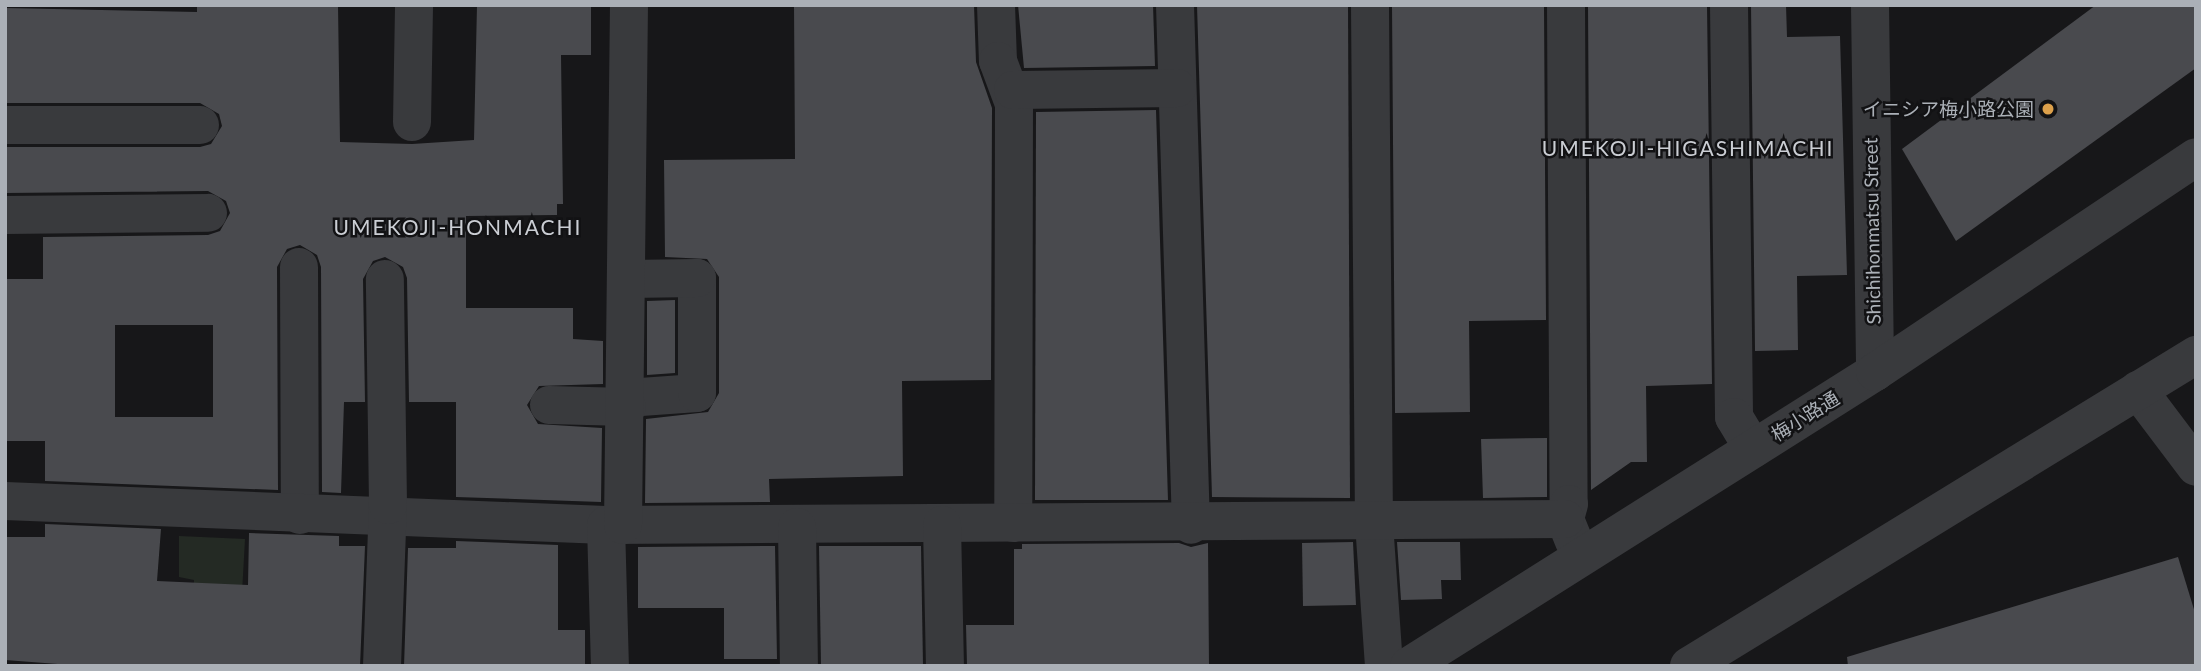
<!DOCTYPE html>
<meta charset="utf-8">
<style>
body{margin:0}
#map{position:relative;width:2201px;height:671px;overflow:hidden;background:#171719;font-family:Lato,"Noto Sans JP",sans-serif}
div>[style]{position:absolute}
.green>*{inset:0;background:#242a24}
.building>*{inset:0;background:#494a4e}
.minor>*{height:38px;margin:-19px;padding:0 19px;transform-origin:19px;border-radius:19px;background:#393a3d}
.dots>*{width:19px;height:19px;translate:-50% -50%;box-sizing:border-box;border:4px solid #121214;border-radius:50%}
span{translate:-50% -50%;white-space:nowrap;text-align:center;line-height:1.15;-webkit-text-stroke:5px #121214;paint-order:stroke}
.poi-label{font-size:19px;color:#abb0b7}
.right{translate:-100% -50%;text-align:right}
.street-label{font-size:19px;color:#abb0b7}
.neighbourhood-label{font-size:21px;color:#cbced4;letter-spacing:2px}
.frame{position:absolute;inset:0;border:7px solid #abb0b7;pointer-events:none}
</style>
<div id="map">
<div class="green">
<i style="clip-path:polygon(179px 536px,245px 539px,238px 666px,191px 666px,194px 580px,179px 577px)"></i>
</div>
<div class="building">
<i style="clip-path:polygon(evenodd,197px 5px,338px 5px,340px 142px,412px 144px,474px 140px,477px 5px,591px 5px,591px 55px,561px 55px,563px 204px,557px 204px,557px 215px,466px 216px,466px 308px,573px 308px,573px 339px,603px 341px,603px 384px,539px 386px,527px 405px,538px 424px,602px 428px,601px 502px,456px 497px,456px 402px,409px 402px,407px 278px,403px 267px,385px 257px,373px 261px,363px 279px,365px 402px,344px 402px,341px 493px,322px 492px,321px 267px,317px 255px,300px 245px,287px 249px,277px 267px,278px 490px,45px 481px,45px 441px,5px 441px,5px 279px,43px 279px,43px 237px,208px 235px,220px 231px,230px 213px,226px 201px,208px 191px,5px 193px,5px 147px,200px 147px,211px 144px,222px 126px,219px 114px,200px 103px,5px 103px,5px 8px,197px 12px,197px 5px,115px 325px,213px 325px,213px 417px,115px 417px,115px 325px)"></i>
<i style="clip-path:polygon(794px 5px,974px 5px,976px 62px,992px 108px,991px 380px,902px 381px,903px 476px,769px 479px,770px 502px,645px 503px,646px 419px,708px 412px,719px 393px,719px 277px,707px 259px,665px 257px,664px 160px,795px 159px)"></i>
<i style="clip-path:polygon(1018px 5px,1153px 5px,1155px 66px,1024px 68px)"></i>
<i style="clip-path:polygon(1197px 5px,1348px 5px,1350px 498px,1212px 497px)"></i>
<i style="clip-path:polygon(1392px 5px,1544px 5px,1546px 320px,1469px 321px,1470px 412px,1395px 413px)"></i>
<i style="clip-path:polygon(1588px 5px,1707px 5px,1712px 384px,1646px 386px,1647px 462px,1631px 462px,1591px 490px)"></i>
<i style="clip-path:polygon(1751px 5px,1786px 5px,1787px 37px,1840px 36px,1847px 275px,1797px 276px,1798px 350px,1755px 351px)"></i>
<i style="clip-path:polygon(2096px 5px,2196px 5px,2196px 68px,1956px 241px,1902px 149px)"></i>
<i style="clip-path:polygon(1156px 110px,1168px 500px,1035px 500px,1036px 112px)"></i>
<i style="clip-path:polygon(675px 300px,675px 373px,647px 375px,647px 301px)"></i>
<i style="clip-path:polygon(1547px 438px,1547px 497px,1483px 498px,1481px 439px)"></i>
<i style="clip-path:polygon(45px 524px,161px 529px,157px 581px,248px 585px,249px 533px,339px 536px,339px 546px,365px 546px,360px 666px,84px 666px,5px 660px,5px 537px,45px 537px)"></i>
<i style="clip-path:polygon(456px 541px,558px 545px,558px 630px,585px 630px,585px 666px,404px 666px,408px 548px,456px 548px)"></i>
<i style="clip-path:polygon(1353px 542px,1356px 605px,1303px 606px,1302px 543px)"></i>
<i style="clip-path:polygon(1397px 542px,1460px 542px,1461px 580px,1441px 580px,1442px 599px,1401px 600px)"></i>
<i style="clip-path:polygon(1179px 543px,1191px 547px,1208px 543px,1209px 666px,967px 666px,966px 625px,1014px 625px,1014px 549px,1022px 549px,1022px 544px)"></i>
<i style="clip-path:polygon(775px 546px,777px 659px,724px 659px,724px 608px,638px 608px,638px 547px)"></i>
<i style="clip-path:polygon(819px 546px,921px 546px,923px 666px,821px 666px)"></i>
<i style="clip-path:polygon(2178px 557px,2196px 616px,2196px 666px,1848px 666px,1847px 657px)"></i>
</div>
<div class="minor">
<i style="left:996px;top:5px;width:56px;rotate:88deg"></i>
<i style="left:998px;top:61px;width:46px;rotate:69.6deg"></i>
<i style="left:1014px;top:104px;width:419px;rotate:90.1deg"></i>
<i style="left:1175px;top:5px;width:520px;rotate:88.24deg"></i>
<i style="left:1370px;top:5px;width:518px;rotate:89.56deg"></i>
<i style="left:1374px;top:523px;width:143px;rotate:86deg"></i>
<i style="left:1566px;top:5px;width:499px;rotate:89.7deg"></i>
<i style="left:1569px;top:504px;width:16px;rotate:105deg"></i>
<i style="left:1565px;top:519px;width:24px;rotate:68deg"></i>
<i style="left:1729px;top:5px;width:412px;rotate:89.3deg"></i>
<i style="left:1734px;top:417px;width:37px;rotate:59deg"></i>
<i style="left:1870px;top:5px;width:367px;rotate:89.2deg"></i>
<i style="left:1013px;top:90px;width:164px;rotate:-0.7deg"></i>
<i style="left:412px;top:122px;width:117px;rotate:-89deg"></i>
<i style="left:5px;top:125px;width:195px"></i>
<i style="left:5px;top:215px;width:203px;rotate:-0.6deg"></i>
<i style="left:299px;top:267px;width:248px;rotate:89.8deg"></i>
<i style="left:2138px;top:390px;width:96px;rotate:53deg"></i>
<i style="left:627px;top:398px;width:70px;rotate:-4.1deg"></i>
<i style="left:697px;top:393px;width:115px;rotate:-90deg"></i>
<i style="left:697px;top:278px;width:69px;rotate:179.2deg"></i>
<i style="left:549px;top:405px;width:78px;rotate:1.5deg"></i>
<i style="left:5px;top:501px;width:601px;rotate:2.29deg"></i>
<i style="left:606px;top:525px;width:959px;rotate:-0.36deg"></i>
<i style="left:606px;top:525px;width:141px;rotate:88.4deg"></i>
<i style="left:623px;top:525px;width:520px;rotate:-89.34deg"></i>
<i style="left:942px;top:525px;width:141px;rotate:88.8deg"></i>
<i style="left:797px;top:527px;width:139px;rotate:89.2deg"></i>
<i style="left:382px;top:666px;width:161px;rotate:-87.9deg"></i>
<i style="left:388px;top:505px;width:226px;rotate:-90.8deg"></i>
<i style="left:1409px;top:666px;width:551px;rotate:-32.25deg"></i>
<i style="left:1875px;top:372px;width:386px;rotate:-33.8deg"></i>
<i style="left:1689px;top:666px;width:595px;rotate:-31.53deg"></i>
</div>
<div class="dots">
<i style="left:2048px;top:109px;background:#dca04b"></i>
</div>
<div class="poi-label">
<span class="right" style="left:2034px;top:109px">イニシア梅小路公園</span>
</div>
<div class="street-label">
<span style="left:1872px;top:231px;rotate:-91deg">Shichihonmatsu Street</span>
<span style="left:1805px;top:416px;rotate:-32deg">梅小路通</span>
</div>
<div class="neighbourhood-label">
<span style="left:1688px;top:148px">UMEKOJI-HIGASHIMACHI</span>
<span style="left:458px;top:227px">UMEKOJI-HONMACHI</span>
</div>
<div class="frame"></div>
</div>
